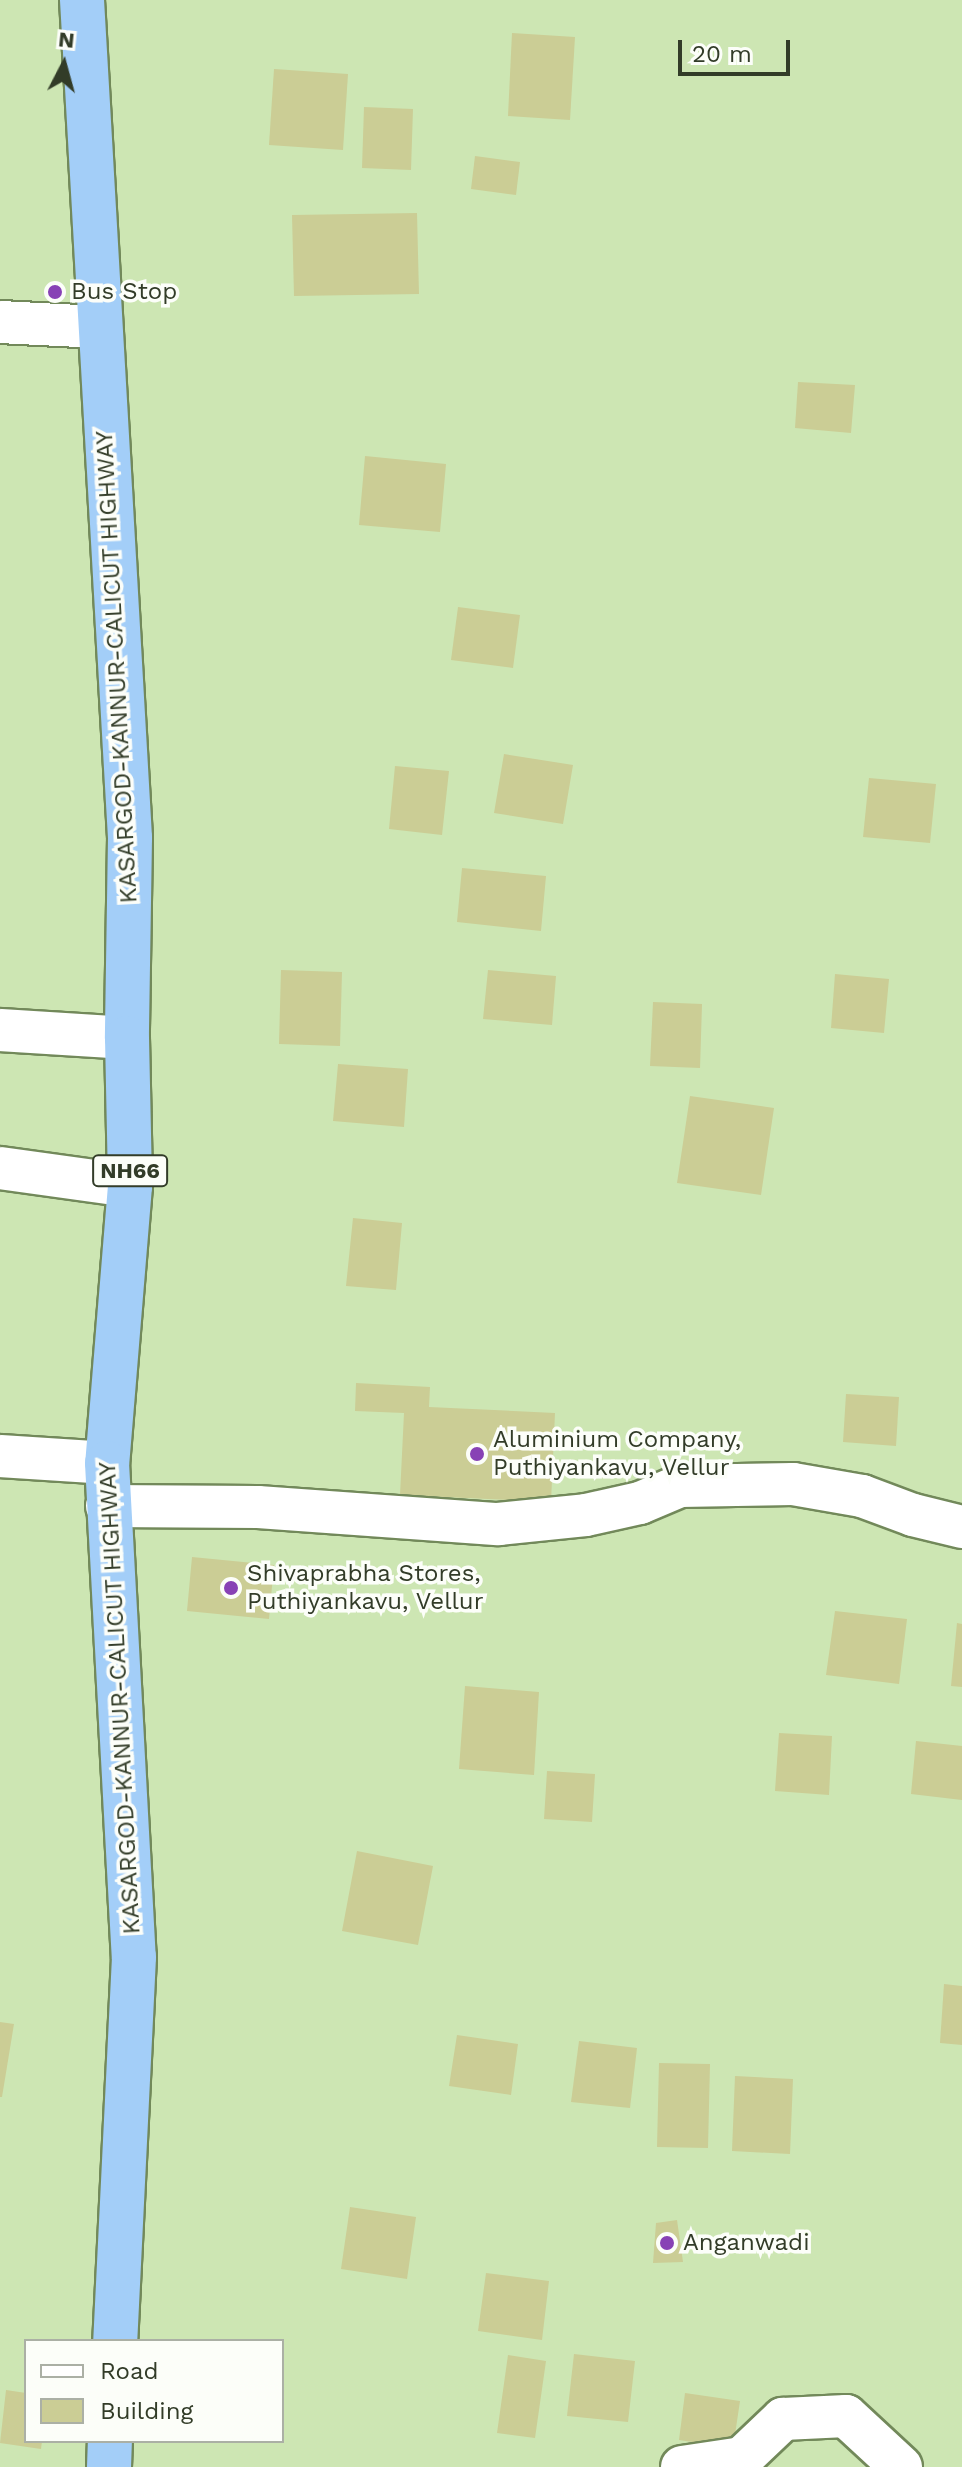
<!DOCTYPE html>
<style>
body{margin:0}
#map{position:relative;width:962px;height:2467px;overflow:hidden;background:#cde6b3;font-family:"Work Sans",sans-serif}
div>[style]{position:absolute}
.building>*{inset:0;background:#cbcd95}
.roads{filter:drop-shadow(2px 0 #72895a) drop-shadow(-2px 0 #72895a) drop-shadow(0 2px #72895a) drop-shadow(0 -2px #72895a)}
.minor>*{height:42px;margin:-21px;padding:0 21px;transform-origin:21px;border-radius:21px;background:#fff}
.trunk>*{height:44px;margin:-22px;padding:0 22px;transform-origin:22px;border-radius:22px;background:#a3cef8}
.dots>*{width:22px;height:22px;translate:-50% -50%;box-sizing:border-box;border:4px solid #fcfef9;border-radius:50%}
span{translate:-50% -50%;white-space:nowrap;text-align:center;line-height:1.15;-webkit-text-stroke:7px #fcfef9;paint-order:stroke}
.shield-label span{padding:2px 6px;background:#fcfef9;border:2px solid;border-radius:6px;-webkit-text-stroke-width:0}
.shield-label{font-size:22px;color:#323c28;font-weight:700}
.poi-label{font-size:24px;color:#323c28}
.left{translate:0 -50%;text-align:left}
.street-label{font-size:24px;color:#323c28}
.legend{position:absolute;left:24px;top:2339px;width:260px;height:104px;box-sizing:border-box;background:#fcfef9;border:2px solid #abb0a5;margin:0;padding:10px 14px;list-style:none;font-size:24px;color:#323c28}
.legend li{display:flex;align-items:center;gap:16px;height:40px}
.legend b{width:40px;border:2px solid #abb0a5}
.north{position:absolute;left:24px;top:24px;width:80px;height:80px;-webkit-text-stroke:6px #fcfef9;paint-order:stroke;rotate:6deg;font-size:22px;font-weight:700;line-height:32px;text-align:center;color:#323c28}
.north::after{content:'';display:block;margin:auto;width:28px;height:36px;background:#323c28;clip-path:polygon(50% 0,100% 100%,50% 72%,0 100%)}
.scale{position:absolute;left:678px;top:40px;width:112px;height:36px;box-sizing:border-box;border:4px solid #323c28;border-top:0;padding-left:10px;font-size:24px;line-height:28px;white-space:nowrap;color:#323c28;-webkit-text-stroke:6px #fcfef9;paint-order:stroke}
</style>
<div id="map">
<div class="building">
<i style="clip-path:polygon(512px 33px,575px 37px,570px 120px,508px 116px)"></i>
<i style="clip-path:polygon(274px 69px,348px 74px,343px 150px,269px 145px)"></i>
<i style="clip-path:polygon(364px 107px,413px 109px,411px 170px,362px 168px)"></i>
<i style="clip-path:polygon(475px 156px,520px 162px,516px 195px,471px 189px)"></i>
<i style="clip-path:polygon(417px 213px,419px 294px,294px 296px,292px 215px)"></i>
<i style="clip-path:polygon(798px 382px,855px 385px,851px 433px,795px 428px)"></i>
<i style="clip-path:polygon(365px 456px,446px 464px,440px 532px,359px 525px)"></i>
<i style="clip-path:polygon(458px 607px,520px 615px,513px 668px,451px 660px)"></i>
<i style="clip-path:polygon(504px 754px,573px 765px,563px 824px,494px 813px)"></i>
<i style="clip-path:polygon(395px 766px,449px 771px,442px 835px,389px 829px)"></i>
<i style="clip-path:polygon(869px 778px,936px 784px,930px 843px,863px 837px)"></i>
<i style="clip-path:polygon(462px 868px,546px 876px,541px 931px,457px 922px)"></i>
<i style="clip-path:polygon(281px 970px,342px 972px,340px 1046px,279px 1044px)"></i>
<i style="clip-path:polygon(488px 970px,556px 976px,552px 1025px,483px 1019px)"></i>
<i style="clip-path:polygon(835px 974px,889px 979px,884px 1033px,831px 1028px)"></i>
<i style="clip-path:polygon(653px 1002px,702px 1004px,700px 1068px,650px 1066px)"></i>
<i style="clip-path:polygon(338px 1064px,408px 1069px,404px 1127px,333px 1121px)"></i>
<i style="clip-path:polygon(690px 1096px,774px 1108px,761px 1195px,677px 1183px)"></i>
<i style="clip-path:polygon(353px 1218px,402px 1223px,396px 1290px,346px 1286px)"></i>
<i style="clip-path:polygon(356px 1383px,430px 1387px,429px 1407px,555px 1413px,551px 1502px,400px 1495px,404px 1413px,355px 1411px)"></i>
<i style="clip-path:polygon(846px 1394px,899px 1397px,896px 1446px,843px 1442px)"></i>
<i style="clip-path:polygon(192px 1557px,274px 1565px,269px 1619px,187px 1611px)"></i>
<i style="clip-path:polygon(835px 1611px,907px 1619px,899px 1684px,826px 1675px)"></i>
<i style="clip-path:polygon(957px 1623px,962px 1624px,962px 1687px,951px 1686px)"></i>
<i style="clip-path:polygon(465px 1686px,539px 1692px,534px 1775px,459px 1769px)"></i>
<i style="clip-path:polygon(779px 1733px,832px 1736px,829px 1795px,775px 1791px)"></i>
<i style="clip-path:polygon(916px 1741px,962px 1746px,962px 1800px,911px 1794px)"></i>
<i style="clip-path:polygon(547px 1771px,595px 1774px,592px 1822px,544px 1819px)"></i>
<i style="clip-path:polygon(357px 1851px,433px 1866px,418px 1945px,342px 1931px)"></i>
<i style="clip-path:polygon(944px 1984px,962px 1986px,962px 2045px,940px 2043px)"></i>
<i style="clip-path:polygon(0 2022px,14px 2024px,2px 2097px,0 2097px)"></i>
<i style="clip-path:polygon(457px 2035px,518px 2044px,511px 2095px,449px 2086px)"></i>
<i style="clip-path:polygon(579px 2041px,637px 2048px,630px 2108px,571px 2102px)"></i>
<i style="clip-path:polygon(659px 2063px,710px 2064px,708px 2148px,657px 2147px)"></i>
<i style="clip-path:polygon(735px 2076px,793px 2079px,790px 2154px,732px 2151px)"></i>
<i style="clip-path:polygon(350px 2207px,416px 2217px,407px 2279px,341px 2269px)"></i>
<i style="clip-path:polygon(677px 2220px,683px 2262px,653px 2263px,656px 2223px)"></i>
<i style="clip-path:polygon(486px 2273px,549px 2281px,542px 2340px,478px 2331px)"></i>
<i style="clip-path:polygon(574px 2354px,635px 2361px,628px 2422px,567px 2416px)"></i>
<i style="clip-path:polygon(508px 2355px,546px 2361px,535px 2438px,497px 2433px)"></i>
<i style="clip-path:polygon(6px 2390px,26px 2393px,26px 2441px,42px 2441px,41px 2449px,0 2443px)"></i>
<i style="clip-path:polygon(685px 2393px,740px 2401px,733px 2448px,679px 2440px)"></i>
</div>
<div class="roads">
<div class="minor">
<i style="left:0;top:322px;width:99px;rotate:2.9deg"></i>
<i style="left:0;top:1030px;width:127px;rotate:3.6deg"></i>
<i style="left:0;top:1168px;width:131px;rotate:7.9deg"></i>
<i style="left:0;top:1456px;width:107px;rotate:3.7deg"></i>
<i style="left:107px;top:1506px;width:151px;rotate:0.4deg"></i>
<i style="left:258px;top:1507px;width:241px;rotate:4.1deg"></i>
<i style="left:498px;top:1524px;width:88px;rotate:-5.8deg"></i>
<i style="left:586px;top:1515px;width:55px;rotate:-12.5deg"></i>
<i style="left:640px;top:1503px;width:43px;rotate:-23deg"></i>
<i style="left:680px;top:1486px;width:113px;rotate:-1deg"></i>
<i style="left:793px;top:1484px;width:70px;rotate:9.9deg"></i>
<i style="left:862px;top:1496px;width:54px;rotate:20.4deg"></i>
<i style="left:913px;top:1515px;width:50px;rotate:13.8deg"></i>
<i style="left:682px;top:2467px;width:61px;rotate:-8.5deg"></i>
<i style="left:742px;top:2458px;width:57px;rotate:-43.6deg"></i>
<i style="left:783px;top:2419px;width:63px;rotate:-2.7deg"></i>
<i style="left:846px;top:2416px;width:75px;rotate:42.8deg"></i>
</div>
<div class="trunk">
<i style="left:82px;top:0;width:839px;rotate:86.72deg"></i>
<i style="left:130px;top:838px;width:200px;rotate:90.9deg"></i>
<i style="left:127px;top:1038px;width:148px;rotate:88.8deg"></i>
<i style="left:130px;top:1186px;width:278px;rotate:94.7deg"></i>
<i style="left:107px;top:1463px;width:495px;rotate:86.9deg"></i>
<i style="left:134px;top:1957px;width:384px;rotate:92.8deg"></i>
<i style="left:109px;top:2467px;width:26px;rotate:-88deg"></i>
</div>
</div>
<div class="dots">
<i style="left:55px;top:292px;background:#8842b5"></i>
<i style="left:477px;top:1454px;background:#8842b5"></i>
<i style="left:231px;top:1588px;background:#8842b5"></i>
<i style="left:667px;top:2243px;background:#8842b5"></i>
</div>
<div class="shield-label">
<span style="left:130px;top:1171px">NH66</span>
</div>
<div class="poi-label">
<span class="left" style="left:71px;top:292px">Bus Stop</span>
<span class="left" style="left:493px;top:1454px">Aluminium Company,<br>Puthiyankavu, Vellur</span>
<span class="left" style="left:247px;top:1588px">Shivaprabha Stores,<br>Puthiyankavu, Vellur</span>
<span class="left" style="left:683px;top:2243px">Anganwadi</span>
</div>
<div class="street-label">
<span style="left:117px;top:667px;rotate:-93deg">KASARGOD-KANNUR-CALICUT HIGHWAY</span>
<span style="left:120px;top:1698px;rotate:-93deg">KASARGOD-KANNUR-CALICUT HIGHWAY</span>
</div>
<ul class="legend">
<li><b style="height:10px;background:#fff"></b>Road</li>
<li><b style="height:22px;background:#cbcd95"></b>Building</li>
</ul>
<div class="north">N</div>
<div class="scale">20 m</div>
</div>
